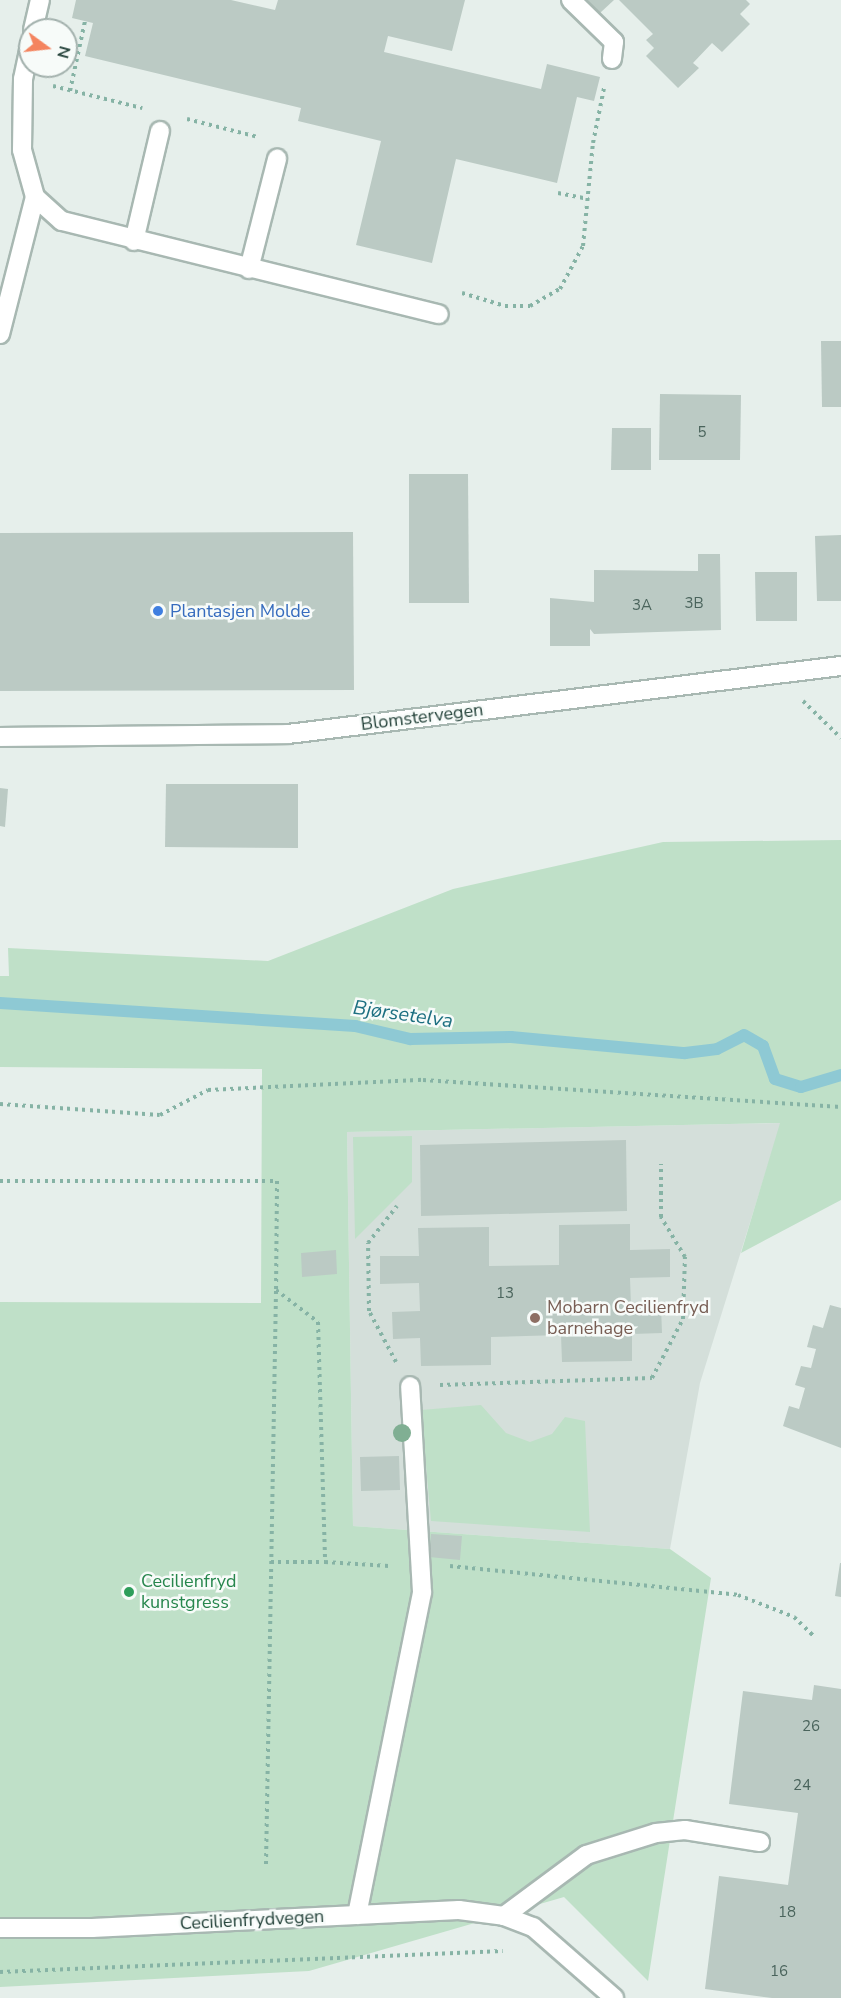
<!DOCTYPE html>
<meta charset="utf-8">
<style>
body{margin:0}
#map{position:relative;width:841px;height:1998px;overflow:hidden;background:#e6efeb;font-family:"Nunito Sans",sans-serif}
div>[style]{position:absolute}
.built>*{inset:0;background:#d4dfda}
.green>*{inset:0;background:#bfe0c8}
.stream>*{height:12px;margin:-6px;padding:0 6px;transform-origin:6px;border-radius:6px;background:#8ec9d4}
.building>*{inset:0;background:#bbcac4}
.path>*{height:4px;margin-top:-2px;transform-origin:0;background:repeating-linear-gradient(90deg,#86b3a5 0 3px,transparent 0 7.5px)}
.roads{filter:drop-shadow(2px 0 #a8b8b2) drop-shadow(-2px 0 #a8b8b2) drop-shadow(0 2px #a8b8b2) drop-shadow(0 -2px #a8b8b2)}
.service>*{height:18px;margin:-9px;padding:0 9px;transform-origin:9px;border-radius:9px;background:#fff}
.minor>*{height:18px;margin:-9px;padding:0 9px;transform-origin:9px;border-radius:9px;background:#fff}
.trees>*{width:18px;height:18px;margin:-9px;border-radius:50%;background:#80af93}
.dots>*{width:16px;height:16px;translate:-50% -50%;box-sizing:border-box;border:3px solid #f7fbf9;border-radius:50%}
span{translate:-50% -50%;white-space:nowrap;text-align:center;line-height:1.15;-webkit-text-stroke:5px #f7fbf9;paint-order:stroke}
.number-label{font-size:15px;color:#4a645c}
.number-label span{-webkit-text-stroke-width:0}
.shop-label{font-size:18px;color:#366cbe}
.left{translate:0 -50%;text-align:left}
.street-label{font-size:18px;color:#24423a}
.education-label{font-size:18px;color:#785e54}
.leisure-label{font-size:18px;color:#27864d}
.water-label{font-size:20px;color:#1c6f80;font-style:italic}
.north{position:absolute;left:18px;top:18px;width:60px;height:60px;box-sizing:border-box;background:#f7fbf9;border:2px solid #a3b1ad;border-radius:50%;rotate:105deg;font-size:16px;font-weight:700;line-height:24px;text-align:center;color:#24423a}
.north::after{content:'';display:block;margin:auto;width:21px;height:27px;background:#f4845f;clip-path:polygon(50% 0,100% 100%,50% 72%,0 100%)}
</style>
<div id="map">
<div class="built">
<i style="clip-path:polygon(781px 1123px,700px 1383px,670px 1549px,353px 1526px,347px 1132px)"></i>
</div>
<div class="green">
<i style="clip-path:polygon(841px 840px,841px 1200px,741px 1253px,780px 1123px,347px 1132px,353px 1526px,670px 1549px,711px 1578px,648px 1981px,564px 1897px,309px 1971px,0 1987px,0 1302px,261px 1303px,262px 1069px,0 1067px,0 976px,9px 976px,8px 948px,268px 961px,453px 889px,663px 842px)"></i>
<i style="clip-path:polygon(412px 1136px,412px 1182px,355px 1239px,353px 1137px)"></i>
<i style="clip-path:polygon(481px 1405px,506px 1433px,530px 1442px,552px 1434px,565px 1417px,585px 1421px,590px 1532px,431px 1521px,421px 1410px)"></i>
</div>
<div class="stream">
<i style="left:0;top:1003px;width:356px;rotate:3.7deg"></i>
<i style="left:355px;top:1026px;width:57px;rotate:13.3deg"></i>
<i style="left:410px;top:1039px;width:101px;rotate:-1.1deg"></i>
<i style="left:511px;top:1037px;width:175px;rotate:5.3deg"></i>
<i style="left:685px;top:1053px;width:32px;rotate:-7deg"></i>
<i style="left:717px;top:1049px;width:30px;rotate:-27deg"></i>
<i style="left:744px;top:1035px;width:22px;rotate:30deg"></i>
<i style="left:763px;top:1046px;width:35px;rotate:70deg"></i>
<i style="left:775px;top:1079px;width:27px;rotate:17deg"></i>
<i style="left:801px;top:1087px;width:42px;rotate:-16.7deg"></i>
</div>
<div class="building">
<i style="clip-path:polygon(76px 0,231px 0,275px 10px,278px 0,465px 0,452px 51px,388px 36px,384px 52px,541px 89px,547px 64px,600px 77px,594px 101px,577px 97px,557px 183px,456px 159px,432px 263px,356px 245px,381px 141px,298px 121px,301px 108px,85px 56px,93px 23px,72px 18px)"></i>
<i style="clip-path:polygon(586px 0,614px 0,600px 13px)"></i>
<i style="clip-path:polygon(619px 0,746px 0,750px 4px,740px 14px,750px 24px,722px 52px,712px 43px,693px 63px,699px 68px,678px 88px,646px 56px,654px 48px,646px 40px,653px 34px)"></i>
<i style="clip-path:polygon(821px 341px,841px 341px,841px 407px,822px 407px)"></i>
<i style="clip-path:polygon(660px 394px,741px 395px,740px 460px,659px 460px)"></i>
<i style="clip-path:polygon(612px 428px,651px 428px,651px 470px,611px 470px)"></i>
<i style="clip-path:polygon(409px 474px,468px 474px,469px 603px,409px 603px)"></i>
<i style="clip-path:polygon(353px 532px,354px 690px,0 691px,0 533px)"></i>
<i style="clip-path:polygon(841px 535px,841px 601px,817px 601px,815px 536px)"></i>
<i style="clip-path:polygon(698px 554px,720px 554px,721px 630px,594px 634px,590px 629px,590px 646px,550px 646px,550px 598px,594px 602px,594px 570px,698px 571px)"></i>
<i style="clip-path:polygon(755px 572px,797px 572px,797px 621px,756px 621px)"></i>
<i style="clip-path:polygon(166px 784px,298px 784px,298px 848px,165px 847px)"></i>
<i style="clip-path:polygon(0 788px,8px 789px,5px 827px,0 826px)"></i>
<i style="clip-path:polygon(626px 1140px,627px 1211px,421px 1216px,420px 1145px)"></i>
<i style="clip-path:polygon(630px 1224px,630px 1250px,670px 1249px,670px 1277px,630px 1278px,631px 1306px,661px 1306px,662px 1333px,632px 1334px,632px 1361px,562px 1362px,561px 1335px,491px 1337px,491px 1365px,421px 1366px,420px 1338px,393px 1339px,392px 1312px,420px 1311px,419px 1283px,380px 1284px,380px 1256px,419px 1256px,418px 1228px,489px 1227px,489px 1266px,559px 1265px,559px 1225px)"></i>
<i style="clip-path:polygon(336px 1250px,337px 1274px,302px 1277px,301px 1253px)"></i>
<i style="clip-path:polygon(830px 1305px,841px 1308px,841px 1448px,783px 1426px,789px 1406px,799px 1409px,805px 1388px,795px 1385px,801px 1366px,811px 1368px,816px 1349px,807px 1347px,813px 1325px,823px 1328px)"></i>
<i style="clip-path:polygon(399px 1456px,400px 1490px,361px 1491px,360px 1457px)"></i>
<i style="clip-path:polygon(431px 1534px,462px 1536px,460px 1560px,429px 1557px)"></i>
<i style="clip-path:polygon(840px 1563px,841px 1563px,841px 1597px,835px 1596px)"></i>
<i style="clip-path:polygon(814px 1685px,841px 1689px,841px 1998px,772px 1998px,705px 1989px,719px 1876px,788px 1885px,798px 1813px,729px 1804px,743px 1691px,812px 1700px)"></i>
</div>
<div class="path">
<i style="left:53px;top:86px;width:92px;rotate:13.9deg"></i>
<i style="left:70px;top:91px;width:72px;rotate:-77.9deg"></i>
<i style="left:187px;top:119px;width:73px;rotate:14.2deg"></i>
<i style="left:558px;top:193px;width:31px;rotate:11deg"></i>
<i style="left:462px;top:293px;width:45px;rotate:16.8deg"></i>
<i style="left:505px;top:306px;width:25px"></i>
<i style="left:530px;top:306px;width:34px;rotate:-30deg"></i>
<i style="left:560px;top:289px;width:49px;rotate:-61.9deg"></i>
<i style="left:583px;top:246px;width:103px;rotate:-84.5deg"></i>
<i style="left:593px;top:143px;width:56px;rotate:-78.7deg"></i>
<i style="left:803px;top:701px;width:53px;rotate:44.2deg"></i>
<i style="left:0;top:1104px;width:160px;rotate:3.9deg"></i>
<i style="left:160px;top:1115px;width:54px;rotate:-27.5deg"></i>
<i style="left:208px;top:1090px;width:215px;rotate:-2.7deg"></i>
<i style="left:423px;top:1080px;width:419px;rotate:3.7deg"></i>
<i style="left:0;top:1181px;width:277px"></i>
<i style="left:277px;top:1181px;width:109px;rotate:90.5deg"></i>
<i style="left:276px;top:1290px;width:53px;rotate:37.3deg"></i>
<i style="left:318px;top:1322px;width:240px;rotate:88.3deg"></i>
<i style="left:325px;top:1562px;width:64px;rotate:3.6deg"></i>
<i style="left:396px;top:1362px;width:58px;rotate:-117.9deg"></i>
<i style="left:369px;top:1311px;width:68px;rotate:-90.8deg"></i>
<i style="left:368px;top:1243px;width:47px;rotate:-51.9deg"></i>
<i style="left:440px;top:1385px;width:212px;rotate:-1.9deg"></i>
<i style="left:652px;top:1378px;width:67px;rotate:-62.3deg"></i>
<i style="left:683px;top:1319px;width:62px;rotate:-88.2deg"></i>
<i style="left:685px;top:1257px;width:47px;rotate:-121deg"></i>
<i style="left:661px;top:1217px;width:53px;rotate:-90deg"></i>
<i style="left:271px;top:1562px;width:54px"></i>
<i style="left:450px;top:1566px;width:289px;rotate:5.7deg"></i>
<i style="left:738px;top:1595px;width:60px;rotate:21.4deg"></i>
<i style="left:794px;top:1617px;width:28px;rotate:44deg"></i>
<i style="left:266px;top:1864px;width:573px;rotate:-89deg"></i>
<i style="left:0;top:1972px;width:503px;rotate:-2.39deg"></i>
</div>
<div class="roads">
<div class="service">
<i style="left:571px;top:0;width:60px;rotate:44.3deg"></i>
<i style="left:614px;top:42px;width:17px;rotate:97deg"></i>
<i style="left:33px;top:30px;width:31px;rotate:-77deg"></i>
<i style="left:30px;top:46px;width:34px;rotate:102deg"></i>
<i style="left:23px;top:79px;width:71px;rotate:90.8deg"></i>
<i style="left:22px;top:150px;width:49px;rotate:74.5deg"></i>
<i style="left:35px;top:197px;width:36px;rotate:42deg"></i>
<i style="left:62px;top:221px;width:388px;rotate:13.9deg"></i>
<i style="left:134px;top:241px;width:113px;rotate:-76.7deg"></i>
<i style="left:249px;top:269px;width:114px;rotate:-75.7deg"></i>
<i style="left:0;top:334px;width:141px;rotate:-75.7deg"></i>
<i style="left:357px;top:1915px;width:329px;rotate:-78.6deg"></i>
<i style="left:422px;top:1592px;width:206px;rotate:-93.3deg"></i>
<i style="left:504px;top:1916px;width:102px;rotate:-36.6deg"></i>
<i style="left:586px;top:1855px;width:73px;rotate:-17.4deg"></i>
<i style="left:656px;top:1833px;width:29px;rotate:-6deg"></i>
<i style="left:685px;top:1830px;width:76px;rotate:9.1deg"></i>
</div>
<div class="minor">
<i style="left:0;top:737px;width:288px;rotate:-0.6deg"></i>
<i style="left:288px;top:734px;width:557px;rotate:-7.01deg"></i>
<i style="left:0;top:1928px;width:92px"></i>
<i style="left:92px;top:1928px;width:367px;rotate:-2.8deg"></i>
<i style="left:459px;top:1910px;width:45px;rotate:7.6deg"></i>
<i style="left:504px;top:1916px;width:31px;rotate:21deg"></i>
<i style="left:533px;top:1927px;width:108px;rotate:41.2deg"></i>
</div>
</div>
<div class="trees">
<i style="left:402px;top:1433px"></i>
</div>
<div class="dots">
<i style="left:158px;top:611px;background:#3f7fe0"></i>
<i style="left:535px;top:1318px;background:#8d6e63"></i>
<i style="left:129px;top:1592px;background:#2e9e5b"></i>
</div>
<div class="number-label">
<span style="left:702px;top:433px">5</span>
<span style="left:694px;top:604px">3B</span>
<span style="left:642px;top:606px">3A</span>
<span style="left:505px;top:1294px">13</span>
<span style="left:811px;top:1727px">26</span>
<span style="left:802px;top:1786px">24</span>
<span style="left:787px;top:1913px">18</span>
<span style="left:779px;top:1972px">16</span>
</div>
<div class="shop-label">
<span class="left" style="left:170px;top:611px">Plantasjen Molde</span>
</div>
<div class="street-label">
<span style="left:422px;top:717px;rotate:-7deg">Blomstervegen</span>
<span style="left:252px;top:1920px;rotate:-3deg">Cecilienfrydvegen</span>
</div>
<div class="education-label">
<span class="left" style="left:547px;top:1318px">Mobarn Cecilienfryd<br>barnehage</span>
</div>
<div class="leisure-label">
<span class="left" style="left:141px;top:1592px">Cecilienfryd<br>kunstgress</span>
</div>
<div class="water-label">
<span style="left:403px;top:1014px;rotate:8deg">Bjørsetelva</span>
</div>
<div class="north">N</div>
</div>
